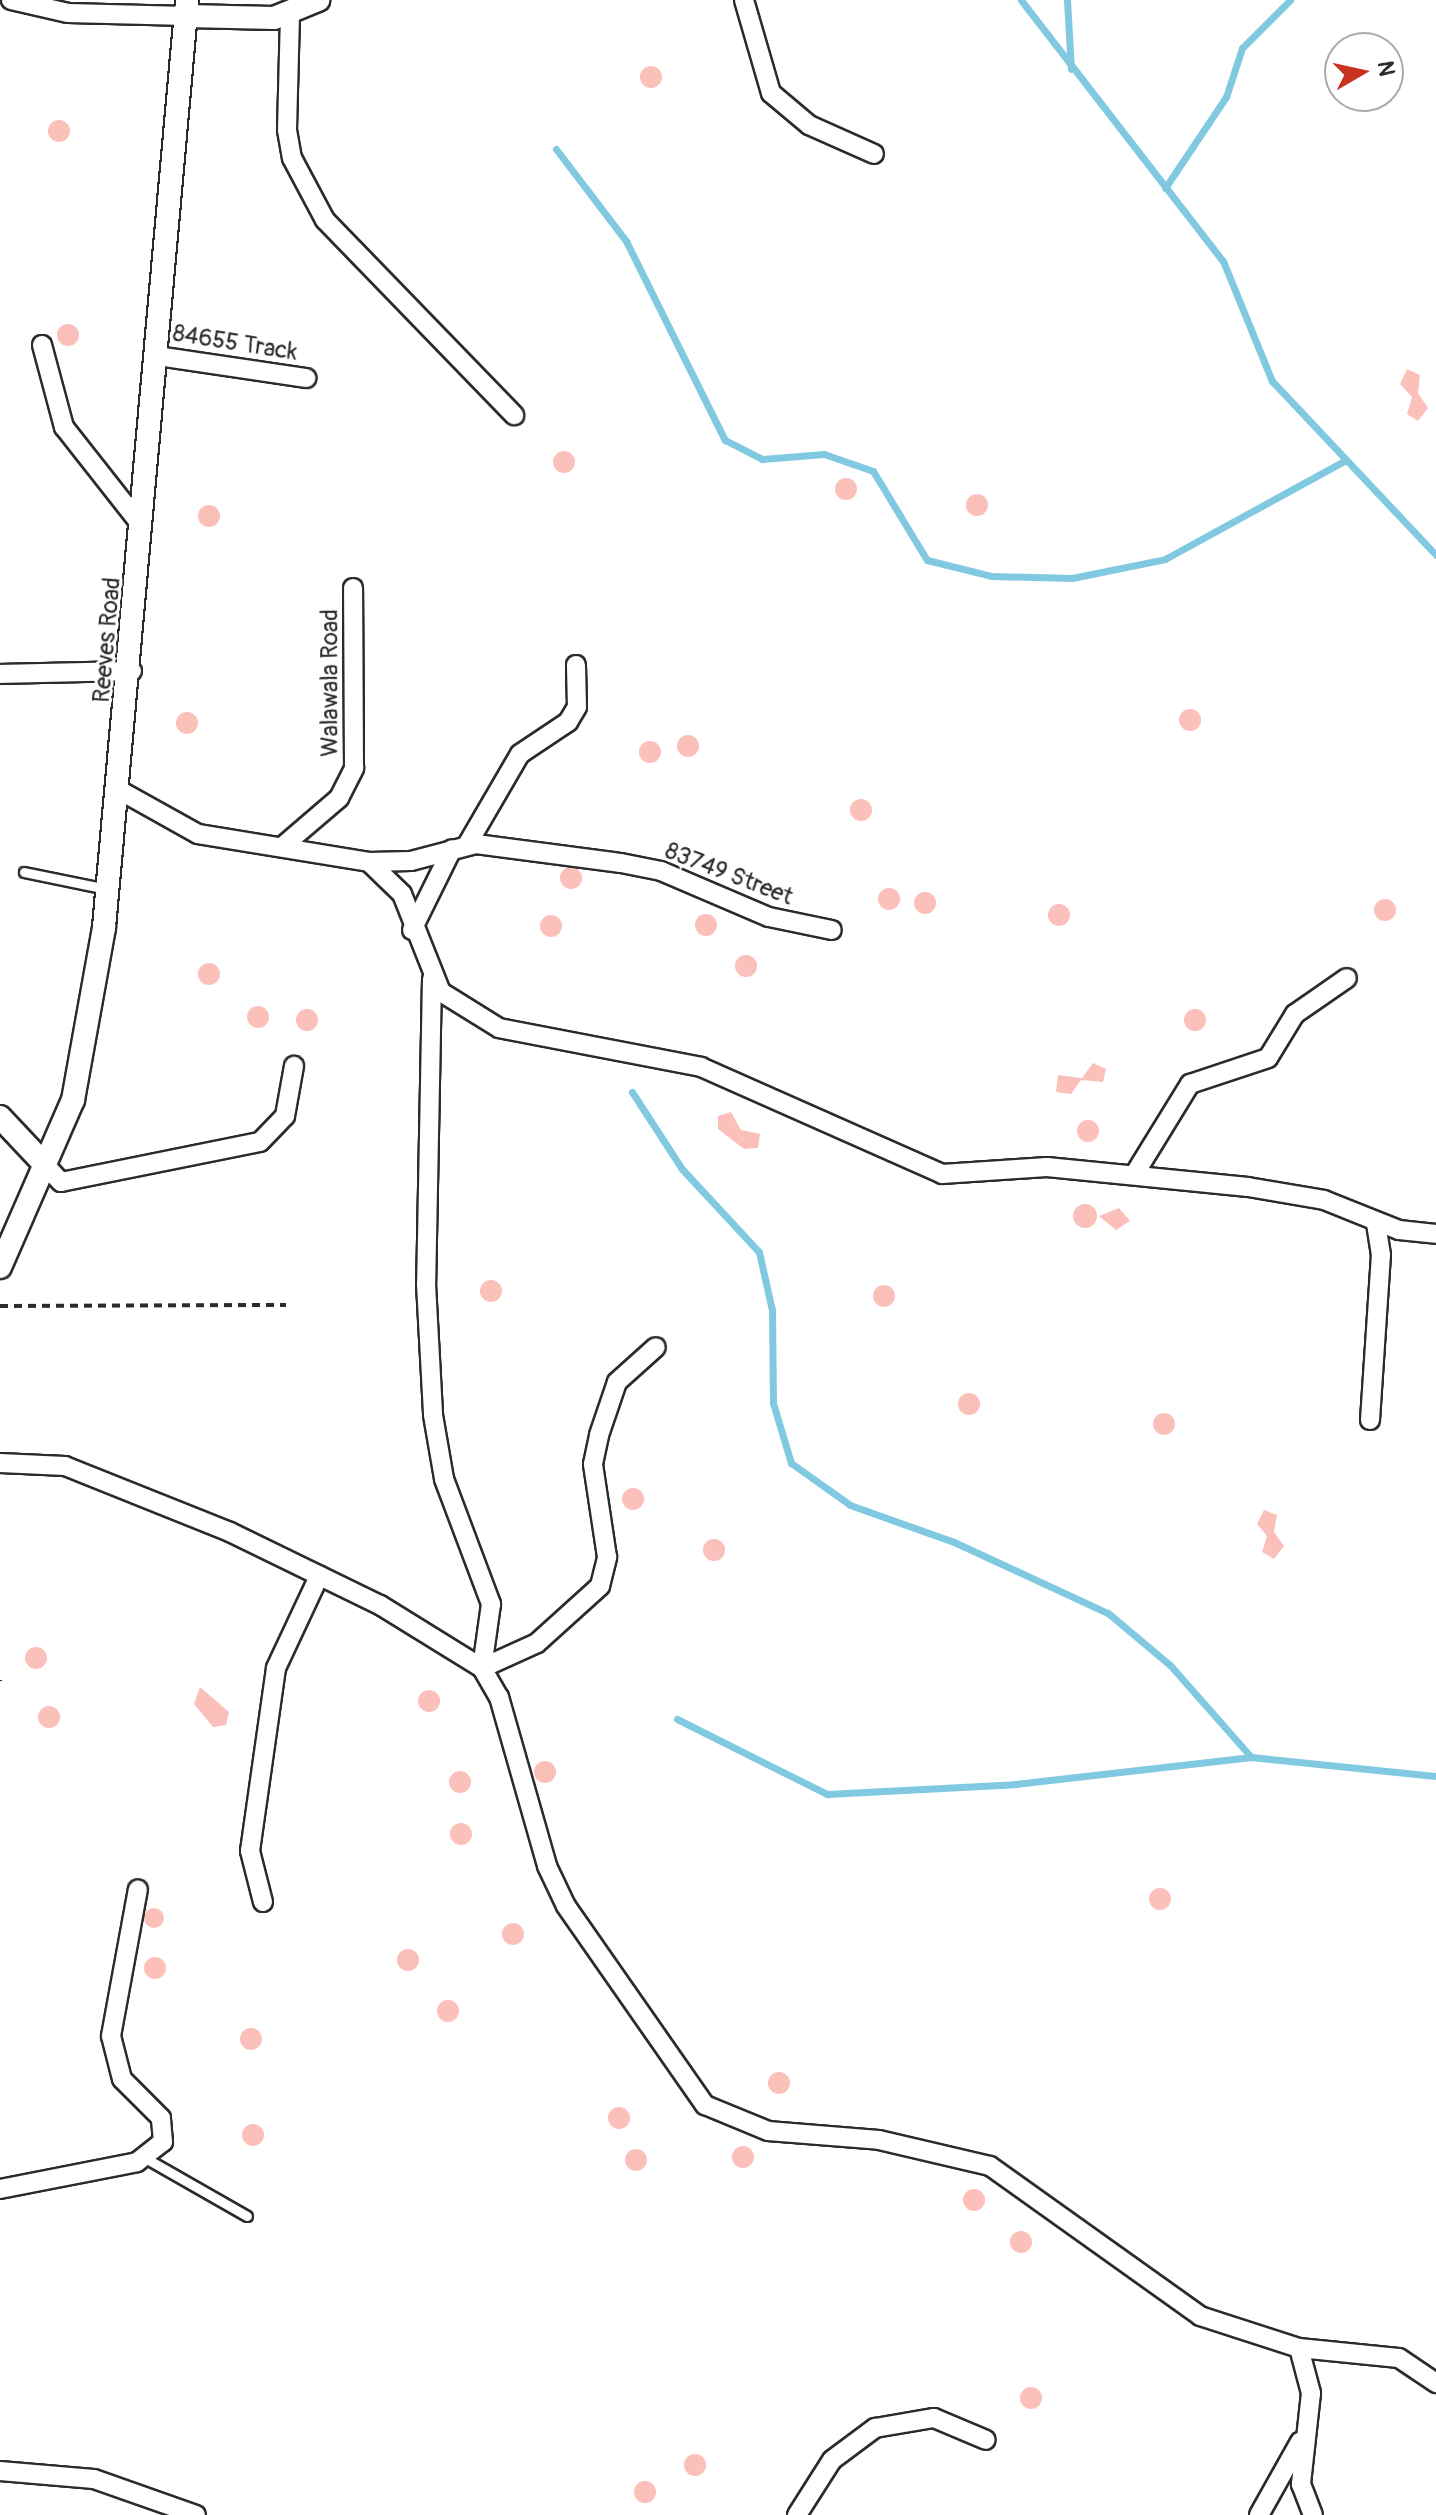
<!DOCTYPE html>
<style>
body{margin:0}
#map{position:relative;width:1436px;height:2515px;overflow:hidden;background:#fff;font-family:Pangolin,sans-serif}
div>[style]{position:absolute}
.stream>*{height:7px;margin:-3.5px;padding:0 3.5px;transform-origin:3.5px;border-radius:3.5px;background:#80c9e0}
.building>*{inset:0;background:#fcc0bb}
.round{border-radius:50%}
.path>*{height:4px;margin-top:-2px;transform-origin:0;background:repeating-linear-gradient(90deg,#2b2b2b 0 8px,transparent 0 14px)}
.roads{filter:drop-shadow(2px 0 #2b2b2b) drop-shadow(-2px 0 #2b2b2b) drop-shadow(0 2px #2b2b2b) drop-shadow(0 -2px #2b2b2b)}
.service>*{height:9px;margin:-4.5px;padding:0 4.5px;transform-origin:4.5px;border-radius:4.5px;background:#fff}
.minor>*{height:18px;margin:-9px;padding:0 9px;transform-origin:9px;border-radius:9px;background:#fff}
.tertiary>*{height:22px;margin:-11px;padding:0 11px;transform-origin:11px;border-radius:11px;background:#fff}
span{translate:-50% -50%;white-space:nowrap;text-align:center;line-height:1.15;-webkit-text-stroke:6px #fff;paint-order:stroke}
.street-label{font-size:24px;color:#2b2b2b}
.north{position:absolute;left:1324px;top:32px;width:80px;height:80px;box-sizing:border-box;background:#fff;border:2px solid #aaa;border-radius:50%;rotate:81deg;font-size:22px;font-weight:700;line-height:32px;text-align:center;color:#2b2b2b}
.north::after{content:'';display:block;margin:auto;width:28px;height:36px;background:#c8321e;clip-path:polygon(50% 0,100% 100%,50% 72%,0 100%)}
</style>
<div id="map">
<div class="stream">
<i style="left:1021px;top:0;width:330px;rotate:52.3deg"></i>
<i style="left:1223px;top:261px;width:130px;rotate:67.8deg"></i>
<i style="left:1272px;top:381px;width:239px;rotate:46.7deg"></i>
<i style="left:1067px;top:0;width:69px;rotate:86.7deg"></i>
<i style="left:556px;top:149px;width:116px;rotate:52.7deg"></i>
<i style="left:626px;top:241px;width:222px;rotate:63.6deg"></i>
<i style="left:725px;top:440px;width:42px;rotate:27.2deg"></i>
<i style="left:762px;top:459px;width:62px;rotate:-4.6deg"></i>
<i style="left:824px;top:454px;width:52px;rotate:19.1deg"></i>
<i style="left:873px;top:471px;width:104px;rotate:58.8deg"></i>
<i style="left:927px;top:560px;width:66px;rotate:14deg"></i>
<i style="left:991px;top:576px;width:81px;rotate:1.4deg"></i>
<i style="left:1072px;top:578px;width:95px;rotate:-11.5deg"></i>
<i style="left:1165px;top:559px;width:206px;rotate:-28.7deg"></i>
<i style="left:1165px;top:188px;width:110px;rotate:-56.2deg"></i>
<i style="left:1226px;top:97px;width:52px;rotate:-71.9deg"></i>
<i style="left:1242px;top:48px;width:68px;rotate:-45deg"></i>
<i style="left:632px;top:1092px;width:92px;rotate:57deg"></i>
<i style="left:682px;top:1169px;width:113px;rotate:47.1deg"></i>
<i style="left:759px;top:1252px;width:59px;rotate:77.4deg"></i>
<i style="left:772px;top:1310px;width:93px;rotate:89.4deg"></i>
<i style="left:773px;top:1403px;width:63px;rotate:73.3deg"></i>
<i style="left:791px;top:1463px;width:72px;rotate:35.4deg"></i>
<i style="left:850px;top:1505px;width:110px;rotate:19.6deg"></i>
<i style="left:954px;top:1542px;width:170px;rotate:24.8deg"></i>
<i style="left:1108px;top:1613px;width:81px;rotate:40deg"></i>
<i style="left:1170px;top:1665px;width:123px;rotate:48.6deg"></i>
<i style="left:677px;top:1719px;width:168px;rotate:26.6deg"></i>
<i style="left:827px;top:1794px;width:188px;rotate:-3deg"></i>
<i style="left:1015px;top:1784px;width:238px;rotate:-6.5deg"></i>
<i style="left:1251px;top:1757px;width:186px;rotate:5.9deg"></i>
</div>
<div class="building">
<i class="round" style="left:640px;top:66px;width:22px;height:22px"></i>
<i class="round" style="left:48px;top:120px;width:22px;height:22px"></i>
<i class="round" style="left:57px;top:324px;width:22px;height:22px"></i>
<i style="clip-path:polygon(1407px 369px,1420px 375px,1418px 393px,1428px 408px,1418px 421px,1407px 414px,1412px 397px,1400px 384px)"></i>
<i class="round" style="left:553px;top:451px;width:22px;height:22px"></i>
<i class="round" style="left:835px;top:478px;width:22px;height:22px"></i>
<i class="round" style="left:966px;top:494px;width:22px;height:22px"></i>
<i class="round" style="left:198px;top:505px;width:22px;height:22px"></i>
<i class="round" style="left:1179px;top:709px;width:22px;height:22px"></i>
<i class="round" style="left:176px;top:712px;width:22px;height:22px"></i>
<i class="round" style="left:677px;top:735px;width:22px;height:22px"></i>
<i class="round" style="left:639px;top:741px;width:22px;height:22px"></i>
<i class="round" style="left:850px;top:799px;width:22px;height:22px"></i>
<i class="round" style="left:560px;top:867px;width:22px;height:22px"></i>
<i class="round" style="left:878px;top:888px;width:22px;height:22px"></i>
<i class="round" style="left:914px;top:892px;width:22px;height:22px"></i>
<i class="round" style="left:1374px;top:899px;width:22px;height:22px"></i>
<i class="round" style="left:1048px;top:904px;width:22px;height:22px"></i>
<i class="round" style="left:695px;top:914px;width:22px;height:22px"></i>
<i class="round" style="left:540px;top:915px;width:22px;height:22px"></i>
<i class="round" style="left:735px;top:955px;width:22px;height:22px"></i>
<i class="round" style="left:198px;top:963px;width:22px;height:22px"></i>
<i class="round" style="left:247px;top:1006px;width:22px;height:22px"></i>
<i class="round" style="left:296px;top:1009px;width:22px;height:22px"></i>
<i class="round" style="left:1184px;top:1009px;width:22px;height:22px"></i>
<i style="clip-path:polygon(1093px 1063px,1106px 1069px,1103px 1082px,1081px 1080px,1071px 1094px,1056px 1092px,1058px 1075px,1082px 1078px)"></i>
<i style="clip-path:polygon(731px 1112px,741px 1130px,760px 1134px,758px 1148px,744px 1149px,718px 1129px,718px 1116px)"></i>
<i class="round" style="left:1077px;top:1120px;width:22px;height:22px"></i>
<i class="round" style="left:1073px;top:1204px;width:24px;height:24px"></i>
<i style="clip-path:polygon(1119px 1208px,1130px 1221px,1116px 1230px,1099px 1216px)"></i>
<i class="round" style="left:480px;top:1280px;width:22px;height:22px"></i>
<i class="round" style="left:873px;top:1285px;width:22px;height:22px"></i>
<i class="round" style="left:958px;top:1393px;width:22px;height:22px"></i>
<i class="round" style="left:1153px;top:1413px;width:22px;height:22px"></i>
<i class="round" style="left:622px;top:1488px;width:22px;height:22px"></i>
<i style="clip-path:polygon(1264px 1510px,1277px 1515px,1274px 1532px,1284px 1546px,1274px 1559px,1262px 1552px,1267px 1536px,1257px 1524px)"></i>
<i class="round" style="left:703px;top:1539px;width:22px;height:22px"></i>
<i class="round" style="left:25px;top:1647px;width:22px;height:22px"></i>
<i style="clip-path:polygon(200px 1687px,229px 1712px,226px 1725px,213px 1727px,194px 1704px)"></i>
<i class="round" style="left:418px;top:1690px;width:22px;height:22px"></i>
<i class="round" style="left:38px;top:1706px;width:22px;height:22px"></i>
<i class="round" style="left:534px;top:1761px;width:22px;height:22px"></i>
<i class="round" style="left:449px;top:1771px;width:22px;height:22px"></i>
<i class="round" style="left:450px;top:1823px;width:22px;height:22px"></i>
<i class="round" style="left:1149px;top:1888px;width:22px;height:22px"></i>
<i class="round" style="left:144px;top:1908px;width:20px;height:20px"></i>
<i class="round" style="left:502px;top:1923px;width:22px;height:22px"></i>
<i class="round" style="left:397px;top:1949px;width:22px;height:22px"></i>
<i class="round" style="left:144px;top:1957px;width:22px;height:22px"></i>
<i class="round" style="left:437px;top:2000px;width:22px;height:22px"></i>
<i class="round" style="left:240px;top:2028px;width:22px;height:22px"></i>
<i class="round" style="left:768px;top:2072px;width:22px;height:22px"></i>
<i class="round" style="left:608px;top:2107px;width:22px;height:22px"></i>
<i class="round" style="left:242px;top:2124px;width:22px;height:22px"></i>
<i class="round" style="left:732px;top:2146px;width:22px;height:22px"></i>
<i class="round" style="left:625px;top:2149px;width:22px;height:22px"></i>
<i class="round" style="left:963px;top:2189px;width:22px;height:22px"></i>
<i class="round" style="left:1010px;top:2231px;width:22px;height:22px"></i>
<i class="round" style="left:1020px;top:2387px;width:22px;height:22px"></i>
<i class="round" style="left:684px;top:2454px;width:22px;height:22px"></i>
<i class="round" style="left:634px;top:2481px;width:22px;height:22px"></i>
</div>
<div class="path">
<i style="left:0;top:1306px;width:286px;rotate:-0.2deg"></i>
<i style="left:0;top:1680px;width:1px;rotate:90deg"></i>
</div>
<div class="roads">
<div class="service">
<i style="left:24px;top:872px;width:85px;rotate:11.6deg"></i>
<i style="left:147px;top:2159px;width:115px;rotate:29.7deg"></i>
</div>
<div class="minor">
<i style="left:11px;top:0;width:58px;rotate:12.8deg"></i>
<i style="left:68px;top:13px;width:119px;rotate:1.4deg"></i>
<i style="left:744px;top:0;width:97px;rotate:73.8deg"></i>
<i style="left:771px;top:93px;width:50px;rotate:40.1deg"></i>
<i style="left:809px;top:125px;width:71px;rotate:24deg"></i>
<i style="left:290px;top:15px;width:115px;rotate:91.5deg"></i>
<i style="left:287px;top:130px;width:28px;rotate:80deg"></i>
<i style="left:292px;top:158px;width:70px;rotate:62deg"></i>
<i style="left:325px;top:220px;width:272px;rotate:45.9deg"></i>
<i style="left:42px;top:345px;width:85px;rotate:75deg"></i>
<i style="left:64px;top:427px;width:125px;rotate:51.8deg"></i>
<i style="left:157px;top:356px;width:151px;rotate:8.4deg"></i>
<i style="left:0;top:674px;width:132px;rotate:-1.3deg"></i>
<i style="left:119px;top:790px;width:90px;rotate:29.1deg"></i>
<i style="left:198px;top:834px;width:173px;rotate:9.3deg"></i>
<i style="left:369px;top:862px;width:42px;rotate:-1.4deg"></i>
<i style="left:411px;top:861px;width:67px;rotate:-14.7deg"></i>
<i style="left:476px;top:844px;width:146px;rotate:7.5deg"></i>
<i style="left:621px;top:863px;width:41px;rotate:11.3deg"></i>
<i style="left:661px;top:871px;width:117px;rotate:23.1deg"></i>
<i style="left:769px;top:917px;width:64px;rotate:11.7deg"></i>
<i style="left:467px;top:845px;width:105px;rotate:-59.8deg"></i>
<i style="left:520px;top:754px;width:58px;rotate:-33.7deg"></i>
<i style="left:568px;top:722px;width:17px;rotate:-59deg"></i>
<i style="left:577px;top:707px;width:42px;rotate:-91.4deg"></i>
<i style="left:283px;top:846px;width:74px;rotate:-40.6deg"></i>
<i style="left:339px;top:798px;width:34px;rotate:-63deg"></i>
<i style="left:354px;top:768px;width:180px;rotate:-90.3deg"></i>
<i style="left:369px;top:862px;width:46px;rotate:44.1deg"></i>
<i style="left:402px;top:894px;width:105px;rotate:68.3deg"></i>
<i style="left:441px;top:992px;width:68px;rotate:31.8deg"></i>
<i style="left:499px;top:1028px;width:206px;rotate:10.9deg"></i>
<i style="left:701px;top:1067px;width:264px;rotate:23.9deg"></i>
<i style="left:942px;top:1174px;width:105px;rotate:-3.8deg"></i>
<i style="left:1047px;top:1167px;width:202px;rotate:5.7deg"></i>
<i style="left:1248px;top:1187px;width:77px;rotate:9.7deg"></i>
<i style="left:1324px;top:1200px;width:81px;rotate:21.8deg"></i>
<i style="left:1399px;top:1230px;width:37px;rotate:6deg"></i>
<i style="left:412px;top:930px;width:90px;rotate:-63.7deg"></i>
<i style="left:432px;top:979px;width:305px;rotate:91.1deg"></i>
<i style="left:426px;top:1284px;width:131px;rotate:86.9deg"></i>
<i style="left:433px;top:1415px;width:65px;rotate:80.2deg"></i>
<i style="left:444px;top:1479px;width:134px;rotate:69.4deg"></i>
<i style="left:491px;top:1604px;width:65px;rotate:98deg"></i>
<i style="left:46px;top:1166px;width:22px;rotate:47deg"></i>
<i style="left:61px;top:1182px;width:203px;rotate:-11.4deg"></i>
<i style="left:260px;top:1142px;width:36px;rotate:-46deg"></i>
<i style="left:285px;top:1116px;width:51px;rotate:-79.8deg"></i>
<i style="left:1134px;top:1175px;width:107px;rotate:-58.4deg"></i>
<i style="left:1190px;top:1084px;width:82px;rotate:-18.4deg"></i>
<i style="left:1268px;top:1058px;width:52px;rotate:-58.5deg"></i>
<i style="left:1295px;top:1014px;width:63px;rotate:-34.7deg"></i>
<i style="left:1370px;top:1420px;width:165px;rotate:-86.2deg"></i>
<i style="left:1381px;top:1255px;width:33px;rotate:-99deg"></i>
<i style="left:0;top:1463px;width:65px;rotate:2.6deg"></i>
<i style="left:65px;top:1466px;width:178px;rotate:21.8deg"></i>
<i style="left:230px;top:1532px;width:167px;rotate:26deg"></i>
<i style="left:380px;top:1605px;width:120px;rotate:31.7deg"></i>
<i style="left:482px;top:1668px;width:34px;rotate:60deg"></i>
<i style="left:499px;top:1697px;width:176px;rotate:74.1deg"></i>
<i style="left:547px;top:1866px;width:44px;rotate:64.6deg"></i>
<i style="left:566px;top:1906px;width:243px;rotate:55.1deg"></i>
<i style="left:705px;top:2105px;width:68px;rotate:22.4deg"></i>
<i style="left:768px;top:2131px;width:111px;rotate:4.6deg"></i>
<i style="left:879px;top:2140px;width:114px;rotate:13.2deg"></i>
<i style="left:990px;top:2166px;width:258px;rotate:35.5deg"></i>
<i style="left:1200px;top:2316px;width:104px;rotate:17.9deg"></i>
<i style="left:1299px;top:2348px;width:100px;rotate:5.7deg"></i>
<i style="left:1399px;top:2358px;width:45px;rotate:34deg"></i>
<i style="left:482px;top:1668px;width:60px;rotate:-24.4deg"></i>
<i style="left:537px;top:1643px;width:85px;rotate:-42.1deg"></i>
<i style="left:600px;top:1586px;width:30px;rotate:-76deg"></i>
<i style="left:607px;top:1557px;width:94px;rotate:-98.6deg"></i>
<i style="left:593px;top:1464px;width:30px;rotate:-78deg"></i>
<i style="left:599px;top:1435px;width:56px;rotate:-71.2deg"></i>
<i style="left:617px;top:1382px;width:52px;rotate:-41.9deg"></i>
<i style="left:263px;top:1902px;width:53px;rotate:-104.3deg"></i>
<i style="left:250px;top:1851px;width:185px;rotate:-81.9deg"></i>
<i style="left:276px;top:1668px;width:102px;rotate:-64.9deg"></i>
<i style="left:0;top:2189px;width:140px;rotate:-11.1deg"></i>
<i style="left:137px;top:2162px;width:33px;rotate:-38deg"></i>
<i style="left:163px;top:2142px;width:24px;rotate:-95deg"></i>
<i style="left:161px;top:2118px;width:55px;rotate:-135deg"></i>
<i style="left:122px;top:2079px;width:44px;rotate:-104.3deg"></i>
<i style="left:111px;top:2036px;width:149px;rotate:-79.6deg"></i>
<i style="left:1299px;top:2348px;width:47px;rotate:75.1deg"></i>
<i style="left:1311px;top:2393px;width:92px;rotate:96.3deg"></i>
<i style="left:1301px;top:2484px;width:33px;rotate:69deg"></i>
<i style="left:0;top:2471px;width:94px;rotate:4.9deg"></i>
<i style="left:94px;top:2479px;width:108px;rotate:19.4deg"></i>
<i style="left:797px;top:2515px;width:65px;rotate:-57.5deg"></i>
<i style="left:832px;top:2460px;width:54px;rotate:-36.7deg"></i>
<i style="left:875px;top:2428px;width:60px;rotate:-9.6deg"></i>
<i style="left:934px;top:2418px;width:56px;rotate:22.9deg"></i>
<i style="left:1259px;top:2515px;width:84px;rotate:-60.7deg"></i>
</div>
<div class="tertiary">
<i style="left:187px;top:16px;width:87px;rotate:1.3deg"></i>
<i style="left:274px;top:18px;width:48px;rotate:-22.2deg"></i>
<i style="left:0;top:1117px;width:67px;rotate:46.8deg"></i>
<i style="left:0;top:1267px;width:182px;rotate:-66.4deg"></i>
<i style="left:73px;top:1100px;width:176px;rotate:-79.8deg"></i>
<i style="left:104px;top:927px;width:931px;rotate:-84.88deg"></i>
</div>
</div>
<div class="street-label">
<span style="left:235px;top:343px;rotate:9deg">84655 Track</span>
<span style="left:107px;top:640px;rotate:-85deg">Reeves Road</span>
<span style="left:330px;top:683px;rotate:-90deg">Walawala Road</span>
<span style="left:729px;top:874px;rotate:21deg">83749 Street</span>
</div>
<div class="north">N</div>
</div>
